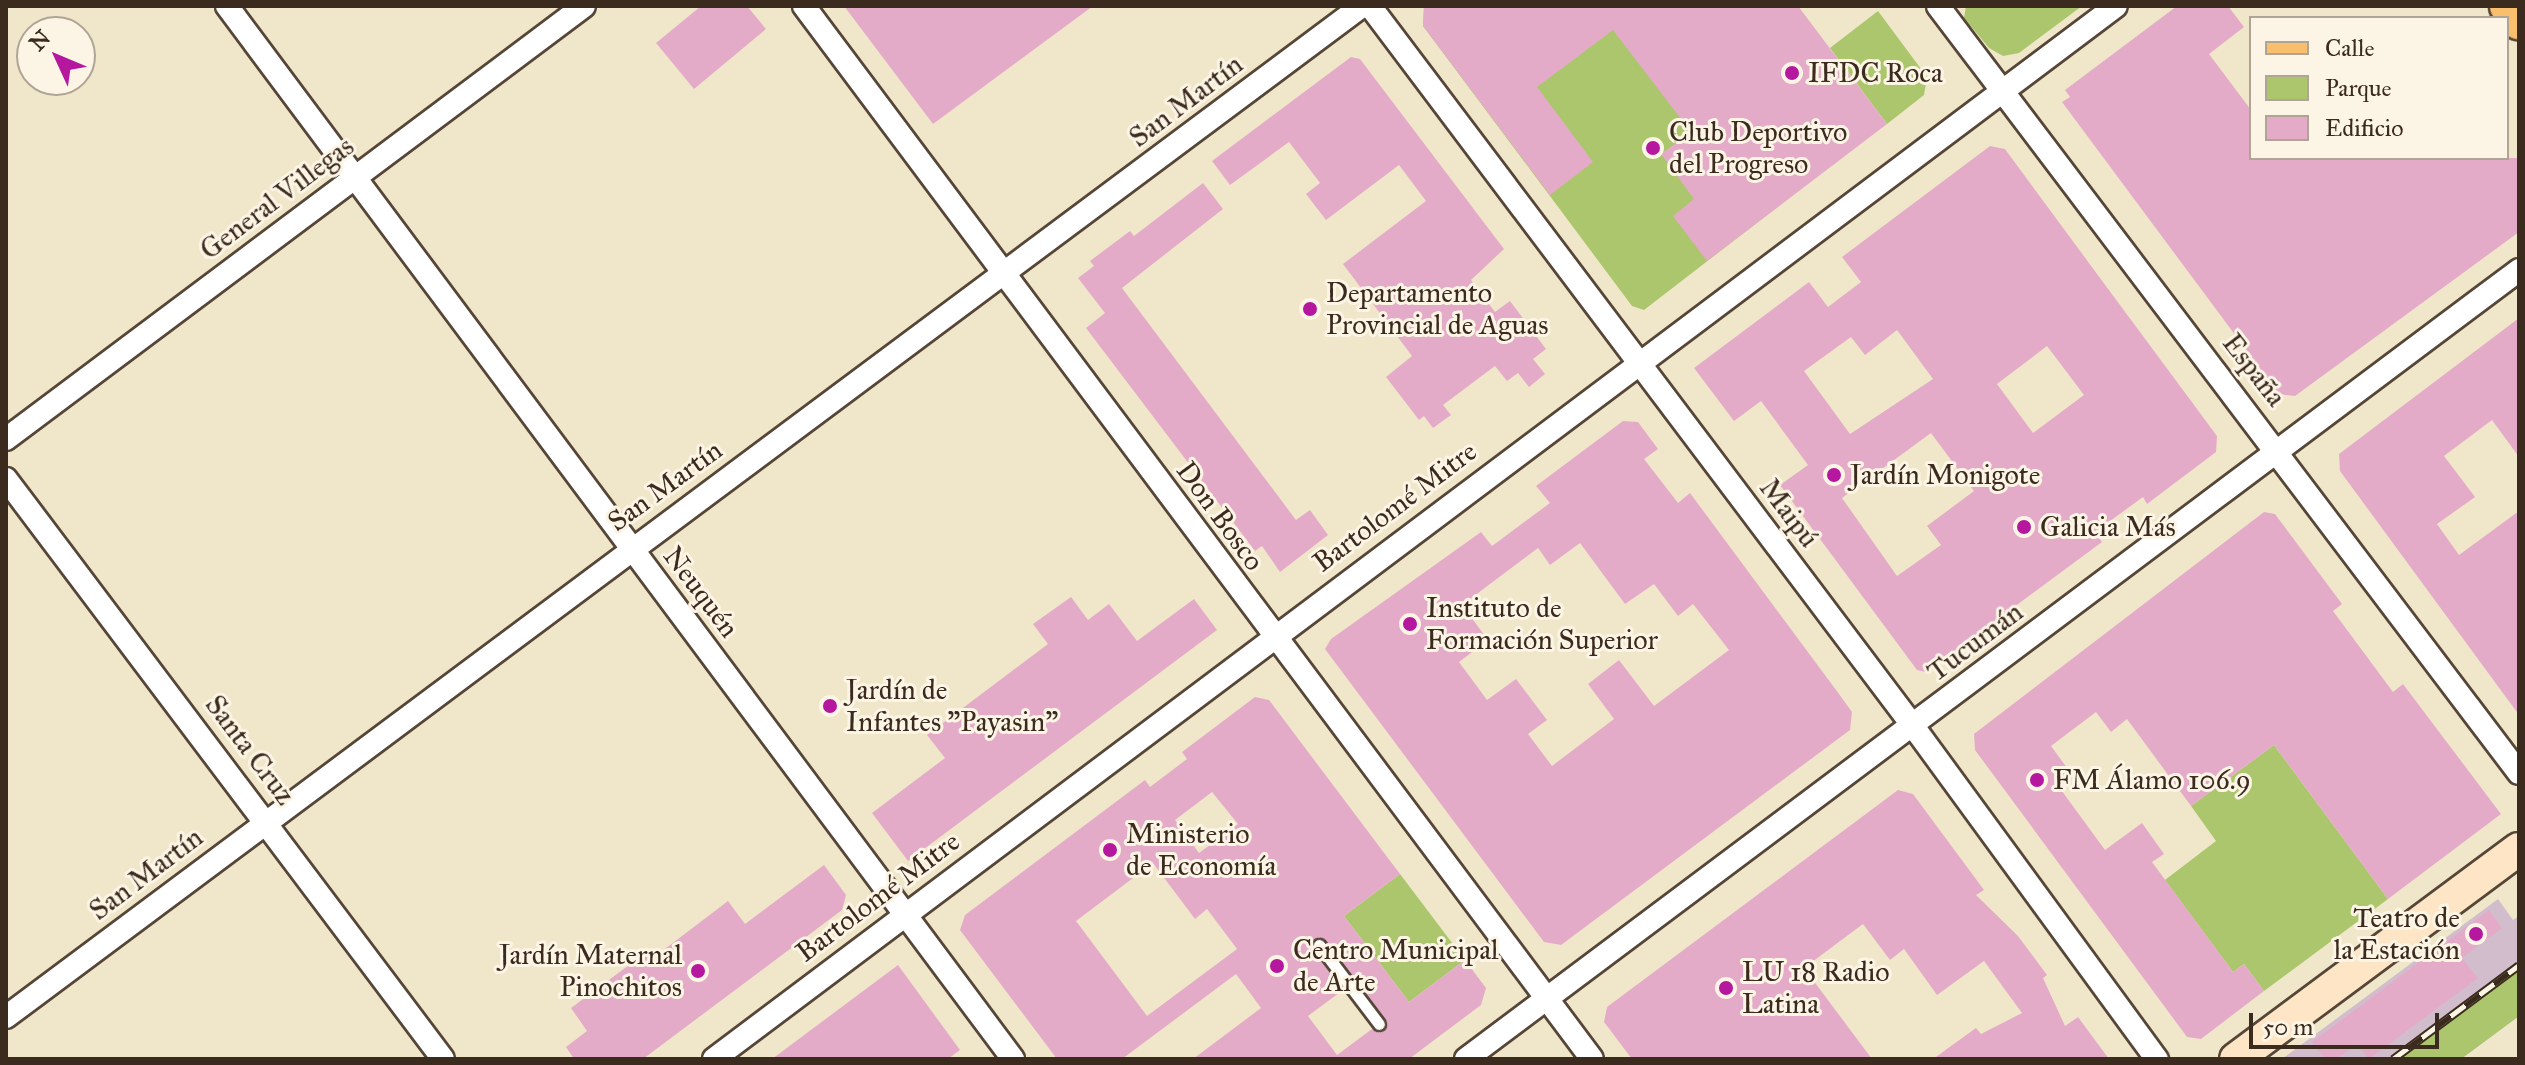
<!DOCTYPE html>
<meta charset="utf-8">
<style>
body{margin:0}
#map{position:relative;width:2525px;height:1065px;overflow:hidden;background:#f0e7ca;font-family:"IM FELL Great Primer",serif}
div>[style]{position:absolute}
.industrial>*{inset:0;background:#d1bdcb}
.green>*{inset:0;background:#abc66c}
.building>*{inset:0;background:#e4abc9}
.roads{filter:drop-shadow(2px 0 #564638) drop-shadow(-2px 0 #564638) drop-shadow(0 2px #564638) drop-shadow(0 -2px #564638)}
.lane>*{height:11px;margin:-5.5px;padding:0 5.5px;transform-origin:5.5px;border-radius:5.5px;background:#fff}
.street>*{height:22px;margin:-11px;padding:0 11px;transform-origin:11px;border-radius:11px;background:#fff}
.secondary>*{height:32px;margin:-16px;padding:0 16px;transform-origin:16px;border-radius:16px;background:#fde5c5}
.primary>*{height:36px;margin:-18px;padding:0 18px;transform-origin:18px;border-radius:18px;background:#f9bf6d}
.rail>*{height:9px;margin-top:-4.5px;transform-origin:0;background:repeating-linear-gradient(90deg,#fcf5e5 0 18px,#3b2a1e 0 36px);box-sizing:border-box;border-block:2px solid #3b2a1e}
.dots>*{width:22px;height:22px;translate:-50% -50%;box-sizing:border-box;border:4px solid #fcf5e5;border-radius:50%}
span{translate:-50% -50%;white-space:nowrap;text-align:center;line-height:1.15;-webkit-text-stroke:6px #fcf5e5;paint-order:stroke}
.poi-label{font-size:28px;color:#3b2a1e}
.left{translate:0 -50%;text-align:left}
.right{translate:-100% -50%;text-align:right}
.street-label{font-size:28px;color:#3b2a1e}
.frame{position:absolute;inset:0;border:8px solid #3b2a1e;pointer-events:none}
.legend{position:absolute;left:2249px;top:16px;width:260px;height:144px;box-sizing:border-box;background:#fcf5e5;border:2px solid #afa495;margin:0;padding:10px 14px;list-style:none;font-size:24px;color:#3b2a1e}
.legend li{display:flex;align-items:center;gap:16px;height:40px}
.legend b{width:40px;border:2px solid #afa495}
.north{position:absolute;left:16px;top:16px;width:80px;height:80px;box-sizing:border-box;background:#fcf5e5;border:2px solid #afa495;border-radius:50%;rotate:314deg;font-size:22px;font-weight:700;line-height:32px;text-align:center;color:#3b2a1e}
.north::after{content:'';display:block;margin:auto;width:28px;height:36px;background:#b5179e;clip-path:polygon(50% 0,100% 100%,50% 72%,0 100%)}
.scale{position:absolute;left:2249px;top:1013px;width:190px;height:36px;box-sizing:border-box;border:4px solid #3b2a1e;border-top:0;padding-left:10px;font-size:24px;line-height:28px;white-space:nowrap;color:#3b2a1e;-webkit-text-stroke:6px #fcf5e5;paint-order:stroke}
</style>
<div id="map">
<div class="industrial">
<i style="clip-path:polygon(2498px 899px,2513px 920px,2519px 916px,2519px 1016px,2461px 1059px,2282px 1059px)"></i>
</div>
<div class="green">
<i style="clip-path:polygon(1424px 6px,1686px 6px,1815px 178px,1644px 310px,1632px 306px,1423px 26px)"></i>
<i style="clip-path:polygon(1966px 6px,2082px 6px,2019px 53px,2003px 56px,1989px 48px,1964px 18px)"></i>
<i style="clip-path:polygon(1878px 11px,1927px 77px,1924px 95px,1887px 124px,1830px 48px)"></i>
<i style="clip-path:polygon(2274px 745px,2388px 899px,2264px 991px,2244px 964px,2233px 972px,2165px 880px,2216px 841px,2191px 806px)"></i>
<i style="clip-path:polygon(1400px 874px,1465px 960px,1409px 1002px,1344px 916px)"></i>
<i style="clip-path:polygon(2519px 962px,2519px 1016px,2461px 1059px,2390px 1059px)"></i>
</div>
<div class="building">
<i style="clip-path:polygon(701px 6px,747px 6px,766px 29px,694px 89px,656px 43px)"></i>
<i style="clip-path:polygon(844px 6px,1093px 6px,933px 124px)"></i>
<i style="clip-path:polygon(1424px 6px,1798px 6px,1887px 124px,1707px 261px,1673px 216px,1694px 199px,1661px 154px,1691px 132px,1613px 30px,1537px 87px,1593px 162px,1550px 195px,1423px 26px)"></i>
<i style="clip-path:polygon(2177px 6px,2228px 6px,2244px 27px,2209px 54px,2251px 110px,2251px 158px,2519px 158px,2519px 232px,2295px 396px,2279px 394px,2062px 102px,2070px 97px,2065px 90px)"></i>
<i style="clip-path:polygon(1351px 57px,1360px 59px,1504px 249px,1471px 280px,1495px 312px,1510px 301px,1546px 349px,1533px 359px,1545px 374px,1529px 387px,1518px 373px,1507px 381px,1495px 366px,1443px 405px,1451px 415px,1433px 428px,1424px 416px,1419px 420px,1386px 377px,1412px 356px,1343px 264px,1426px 201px,1399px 165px,1326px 220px,1306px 194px,1320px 183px,1289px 142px,1230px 185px,1212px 161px)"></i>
<i style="clip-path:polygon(evenodd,1990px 146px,2005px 149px,2100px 278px,2217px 436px,2216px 452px,2147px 504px,2143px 497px,2095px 532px,2102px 542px,1926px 672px,1917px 670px,1780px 485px,1808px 465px,1761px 401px,1734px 421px,1694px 368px,1809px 282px,1828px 307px,1861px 282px,1842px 257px,1990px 146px,1897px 330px,1933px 379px,1850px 434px,1804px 371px,1851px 337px,1865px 355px,1897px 330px,1990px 146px,2047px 346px,2084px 395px,2033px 433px,1997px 384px,2047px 346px,1990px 146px,1931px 433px,1974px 491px,1927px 526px,1941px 545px,1897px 576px,1842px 498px,1931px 433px)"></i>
<i style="clip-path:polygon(1203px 183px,1223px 209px,1122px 288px,1296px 520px,1310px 510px,1328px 535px,1280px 572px,1262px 546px,1255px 551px,1086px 328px,1105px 313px,1078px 278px,1094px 266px,1090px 261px,1130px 231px,1134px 236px)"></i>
<i style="clip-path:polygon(2519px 318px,2519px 457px,2492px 420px,2444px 456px,2475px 497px,2437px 524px,2459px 555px,2519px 511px,2519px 715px,2340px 471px,2339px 454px)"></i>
<i style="clip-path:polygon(evenodd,1623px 421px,1638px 422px,1658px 449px,1644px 459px,1678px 503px,1690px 493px,1839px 694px,1852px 712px,1850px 730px,1561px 945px,1544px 942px,1325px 649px,1331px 639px,1481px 532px,1492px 546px,1550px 503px,1536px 486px,1623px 421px,1580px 543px,1625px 604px,1654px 584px,1678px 616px,1693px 604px,1729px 650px,1654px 706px,1619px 660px,1588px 684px,1614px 719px,1552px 766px,1528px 734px,1547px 720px,1516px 679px,1487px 700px,1459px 662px,1488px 640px,1462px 605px,1538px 548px,1550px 565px,1580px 543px)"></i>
<i style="clip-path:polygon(2264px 512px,2275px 514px,2342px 604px,2333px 611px,2393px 692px,2403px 684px,2501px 814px,2388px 899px,2274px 745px,2191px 806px,2127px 719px,2111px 732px,2096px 712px,2051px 746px,2073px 776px,2059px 787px,2105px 850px,2142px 823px,2164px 854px,2152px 862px,2233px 972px,2244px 964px,2264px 991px,2201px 1039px,2187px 1037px,1975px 750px,1974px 734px)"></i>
<i style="clip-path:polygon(1071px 597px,1088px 620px,1109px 604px,1137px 641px,1194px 599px,1217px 630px,908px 861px,872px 813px,945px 758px,927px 735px,1048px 644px,1033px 624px)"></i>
<i style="clip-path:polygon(evenodd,1255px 697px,1269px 700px,1400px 874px,1344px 916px,1409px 1002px,1465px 960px,1486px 988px,1481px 1005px,1409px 1059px,1193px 1059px,1261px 1008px,1236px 974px,1122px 1059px,1057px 1059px,960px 930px,965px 915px,1145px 780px,1150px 787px,1187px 759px,1182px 752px,1255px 697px,1212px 792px,1238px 824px,1199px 853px,1175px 820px,1212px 792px,1255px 697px,1153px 863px,1195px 919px,1207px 909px,1237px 949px,1147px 1016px,1076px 921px,1153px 863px,1255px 697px,1319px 937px,1387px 1022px,1383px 1031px,1372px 1029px,1337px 1055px,1308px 1016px,1343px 990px,1312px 949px,1312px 941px,1319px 937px)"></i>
<i style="clip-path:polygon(1898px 790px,1913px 794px,1984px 890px,1976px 895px,2018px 936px,2047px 975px,2043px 978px,2065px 1026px,2078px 1017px,2109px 1059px,1933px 1059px,1976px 1028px,1981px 1034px,2022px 1013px,1984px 961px,1937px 995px,1904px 949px,1890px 960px,1863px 924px,1804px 968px,1872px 1059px,1632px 1059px,1604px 1022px,1607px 1007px)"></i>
<i style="clip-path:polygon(824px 865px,846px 895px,842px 910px,643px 1059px,574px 1059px,566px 1047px,587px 1031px,571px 1008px,648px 951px,653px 958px,728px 901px,745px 924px)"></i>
<i style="clip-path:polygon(2489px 910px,2502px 928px,2462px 958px,2478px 978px,2369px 1059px,2357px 1044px,2336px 1059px,2325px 1059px,2312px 1042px)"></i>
<i style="clip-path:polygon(898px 965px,960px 1050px,948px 1059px,772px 1059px)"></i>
</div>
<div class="roads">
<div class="lane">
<i style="left:1319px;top:945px;width:99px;rotate:52.8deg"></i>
</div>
<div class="street">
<i style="left:227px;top:6px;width:1314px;rotate:53.26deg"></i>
<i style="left:804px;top:6px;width:1315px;rotate:53.19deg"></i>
<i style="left:1370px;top:6px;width:902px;rotate:52.98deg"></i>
<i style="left:1913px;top:726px;width:413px;rotate:53.8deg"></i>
<i style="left:1938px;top:6px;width:962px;rotate:52.86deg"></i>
<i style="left:6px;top:439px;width:722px;rotate:-36.84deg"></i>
<i style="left:6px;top:479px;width:726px;rotate:53deg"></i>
<i style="left:6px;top:1017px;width:1691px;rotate:-36.71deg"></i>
<i style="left:714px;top:1059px;width:1753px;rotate:-36.91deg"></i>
<i style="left:1466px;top:1059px;width:1316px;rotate:-36.84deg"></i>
</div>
<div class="secondary">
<i style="left:2236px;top:1059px;width:352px;rotate:-36.6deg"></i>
</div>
<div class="primary">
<i style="left:2508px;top:6px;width:19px;rotate:54deg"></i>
</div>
</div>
<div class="rail">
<i style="left:2393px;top:1059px;width:157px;rotate:-36.7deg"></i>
</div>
<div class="dots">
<i style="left:1792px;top:73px;background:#b5179e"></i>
<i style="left:1653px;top:148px;background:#b5179e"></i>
<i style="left:1310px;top:309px;background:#b5179e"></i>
<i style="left:1834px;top:475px;background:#b5179e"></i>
<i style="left:2024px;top:527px;background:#b5179e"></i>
<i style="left:1410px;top:624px;background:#b5179e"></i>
<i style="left:830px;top:706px;background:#b5179e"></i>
<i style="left:2037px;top:780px;background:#b5179e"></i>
<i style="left:1110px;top:850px;background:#b5179e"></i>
<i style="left:2476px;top:934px;background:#b5179e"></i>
<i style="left:1277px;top:966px;background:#b5179e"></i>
<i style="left:698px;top:971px;background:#b5179e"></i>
<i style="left:1726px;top:988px;background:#b5179e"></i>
</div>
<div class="poi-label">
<span class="left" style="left:1808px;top:73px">IFDC Roca</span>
<span class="left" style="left:1669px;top:148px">Club Deportivo<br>del Progreso</span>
<span class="left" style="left:1326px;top:309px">Departamento<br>Provincial de Aguas</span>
<span class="left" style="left:1850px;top:475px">Jardín Monigote</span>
<span class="left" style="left:2040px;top:527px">Galicia Más</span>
<span class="left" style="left:1426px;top:624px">Instituto de<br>Formación Superior</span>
<span class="left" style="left:846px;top:706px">Jardín de<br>Infantes "Payasin"</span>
<span class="left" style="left:2053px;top:780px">FM Álamo 106.9</span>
<span class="left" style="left:1126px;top:850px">Ministerio<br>de Economía</span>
<span class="right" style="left:2460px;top:934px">Teatro de<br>la Estación</span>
<span class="left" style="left:1293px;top:966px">Centro Municipal<br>de Arte</span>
<span class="right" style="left:682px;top:971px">Jardín Maternal<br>Pinochitos</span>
<span class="left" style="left:1742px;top:988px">LU 18 Radio<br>Latina</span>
</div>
<div class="street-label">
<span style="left:1186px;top:101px;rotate:-37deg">San Martín</span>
<span style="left:277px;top:198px;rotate:-37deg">General Villegas</span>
<span style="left:2254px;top:370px;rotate:52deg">España</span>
<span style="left:665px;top:486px;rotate:-36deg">San Martín</span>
<span style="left:1395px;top:507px;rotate:-37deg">Bartolomé Mitre</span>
<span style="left:1789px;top:513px;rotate:53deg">Maipú</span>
<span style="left:1220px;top:516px;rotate:54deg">Don Bosco</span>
<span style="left:701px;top:592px;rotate:53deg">Neuquén</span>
<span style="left:1975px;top:642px;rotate:-37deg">Tucumán</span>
<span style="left:250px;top:750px;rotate:53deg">Santa Cruz</span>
<span style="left:146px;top:874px;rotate:-37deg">San Martín</span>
<span style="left:878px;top:897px;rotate:-37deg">Bartolomé Mitre</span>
</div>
<div class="frame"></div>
<ul class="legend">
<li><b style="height:10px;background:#f9bf6d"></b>Calle</li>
<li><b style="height:22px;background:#abc66c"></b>Parque</li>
<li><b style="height:22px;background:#e4abc9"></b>Edificio</li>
</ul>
<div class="north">N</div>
<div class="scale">50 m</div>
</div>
